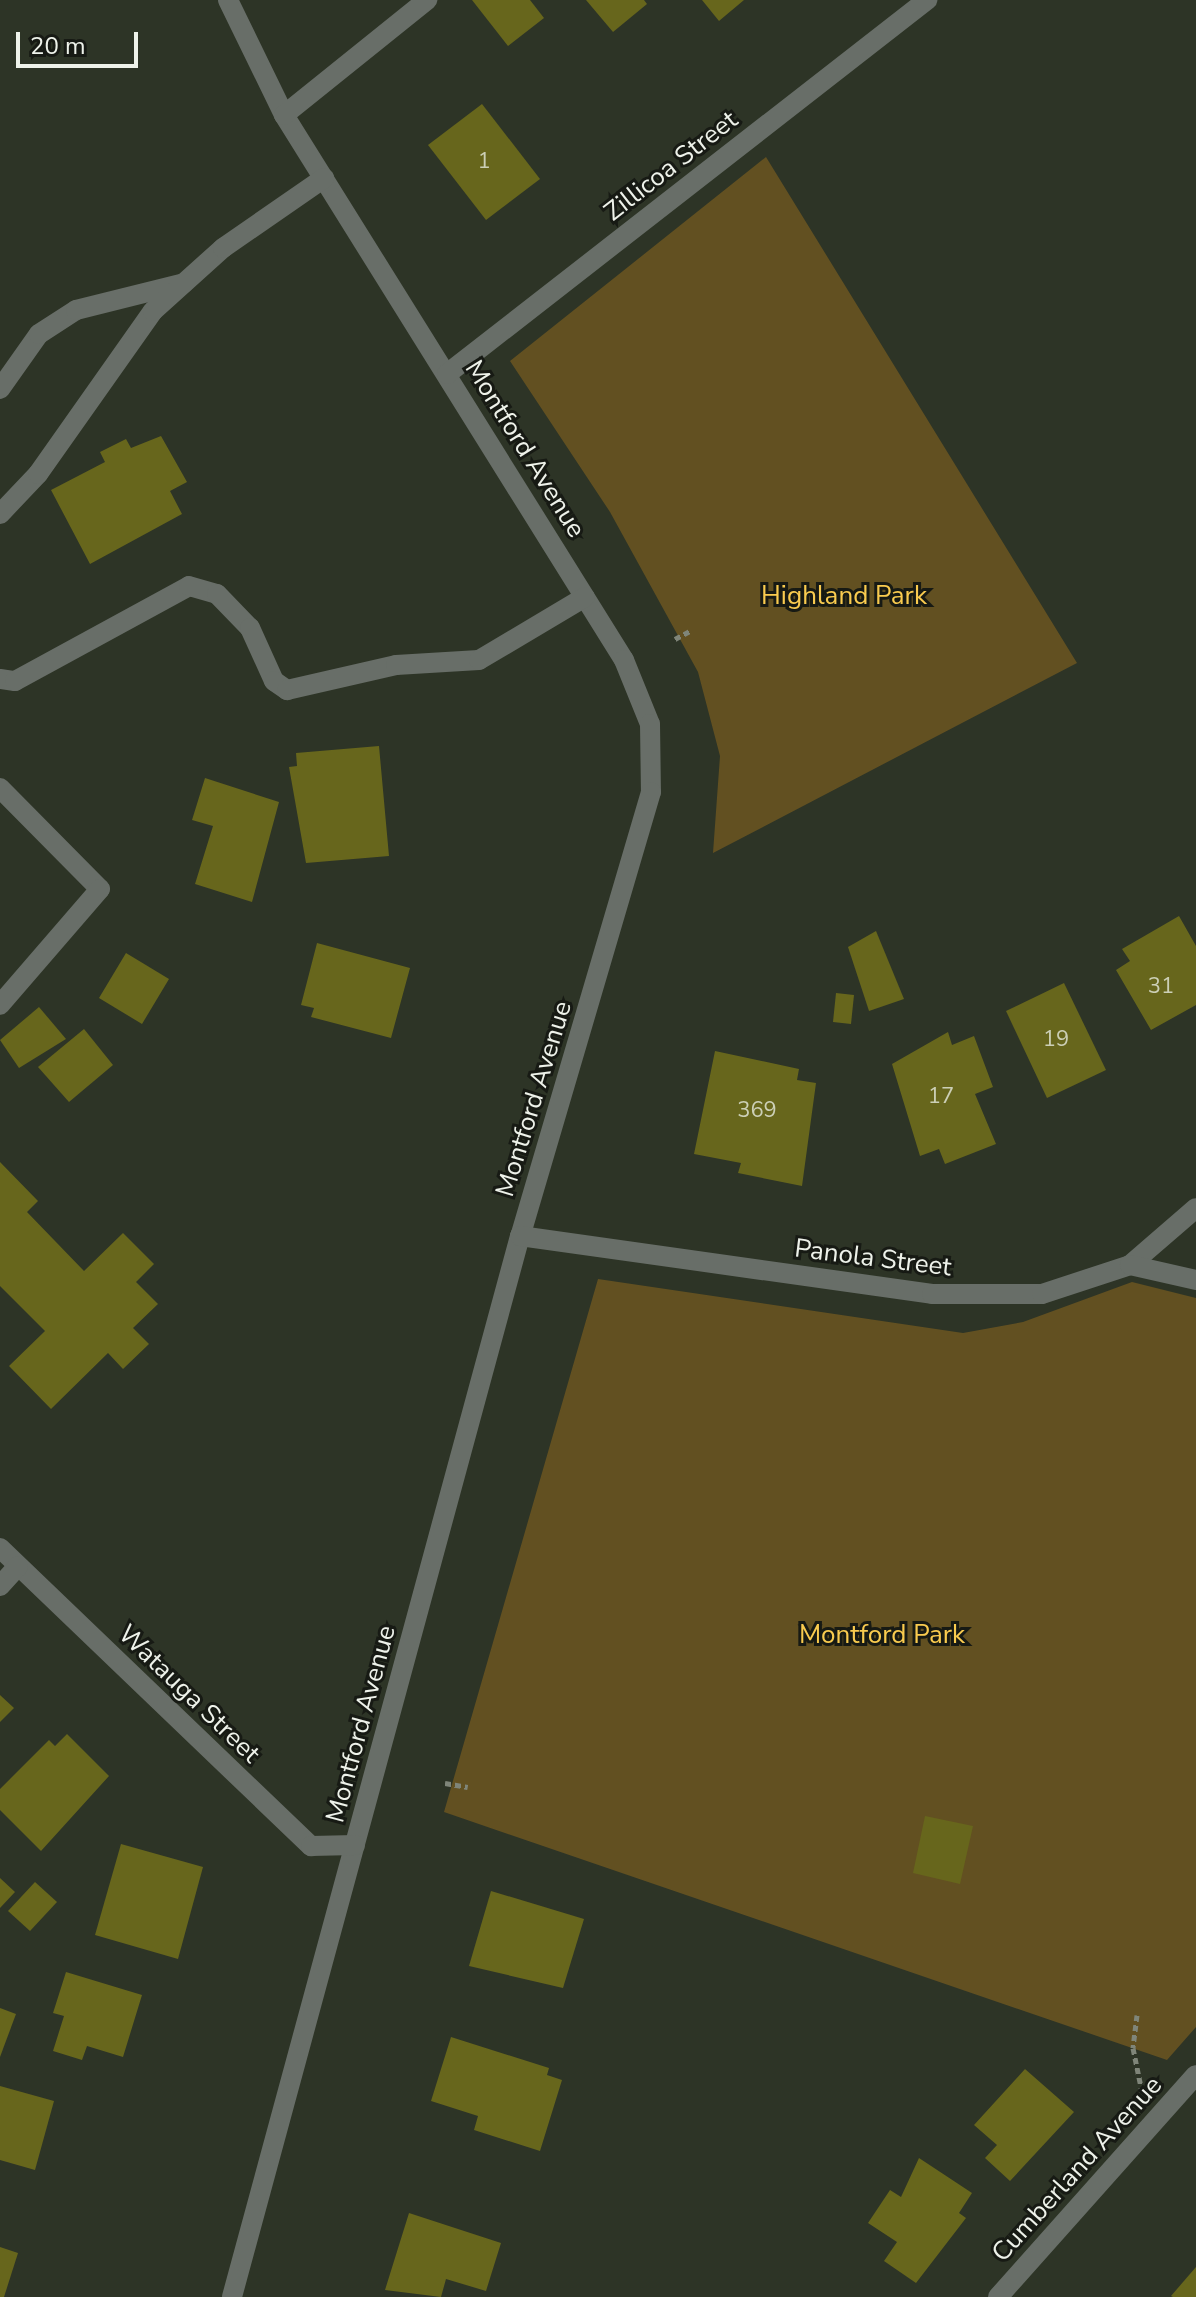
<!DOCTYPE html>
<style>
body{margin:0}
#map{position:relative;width:1196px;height:2297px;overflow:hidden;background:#2d3426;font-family:"Nunito Sans",sans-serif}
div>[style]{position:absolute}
.green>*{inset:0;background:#625021}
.building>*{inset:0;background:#67661c}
.path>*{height:5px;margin-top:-2.5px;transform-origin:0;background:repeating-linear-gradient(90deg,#7f8579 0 6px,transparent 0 10px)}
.minor>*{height:20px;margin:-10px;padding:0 10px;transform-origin:10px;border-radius:10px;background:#686e68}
span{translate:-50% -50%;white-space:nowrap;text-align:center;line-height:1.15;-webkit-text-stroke:6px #171a14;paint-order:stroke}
.number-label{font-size:22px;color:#cccfb6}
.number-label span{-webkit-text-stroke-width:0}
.street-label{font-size:26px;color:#eef2ea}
.park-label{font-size:26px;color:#f9cb4f}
.scale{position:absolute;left:16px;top:32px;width:122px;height:36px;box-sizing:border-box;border:4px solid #eef2ea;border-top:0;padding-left:10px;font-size:24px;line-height:28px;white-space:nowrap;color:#eef2ea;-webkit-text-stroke:6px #171a14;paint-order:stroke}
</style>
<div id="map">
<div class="green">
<i style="clip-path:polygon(766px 157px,1077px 663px,713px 853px,720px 756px,698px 672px,610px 512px,510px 361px)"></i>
<i style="clip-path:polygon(598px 1279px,963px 1333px,1023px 1322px,1132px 1282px,1196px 1298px,1196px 2027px,1167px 2060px,444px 1812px)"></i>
</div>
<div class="building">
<i style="clip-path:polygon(472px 0,530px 0,544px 18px,508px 46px)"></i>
<i style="clip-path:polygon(586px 0,644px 0,647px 4px,613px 32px)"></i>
<i style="clip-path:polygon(702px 0,744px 0,719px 21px)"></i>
<i style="clip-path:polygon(482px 104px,540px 179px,486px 220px,428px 145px)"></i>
<i style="clip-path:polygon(161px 436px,187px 482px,170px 491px,182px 514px,90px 564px,51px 490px,105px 462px,100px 452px,126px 439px,131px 448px)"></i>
<i style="clip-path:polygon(379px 746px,389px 856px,306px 863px,289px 767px,297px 766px,296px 753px)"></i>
<i style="clip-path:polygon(205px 778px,279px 802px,252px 902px,195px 884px,213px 826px,192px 820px)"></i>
<i style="clip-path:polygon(1179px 916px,1196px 946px,1196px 1005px,1151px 1030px,1116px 970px,1130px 961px,1122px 949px)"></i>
<i style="clip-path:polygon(876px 931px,904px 999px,869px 1011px,848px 947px)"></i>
<i style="clip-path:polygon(317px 943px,410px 968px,391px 1038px,311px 1017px,314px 1008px,301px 1005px)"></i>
<i style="clip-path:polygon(126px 953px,169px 979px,142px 1024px,99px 998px)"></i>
<i style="clip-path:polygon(1064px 983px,1106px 1070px,1047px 1098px,1006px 1011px)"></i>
<i style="clip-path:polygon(836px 993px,854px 995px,851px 1024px,833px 1022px)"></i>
<i style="clip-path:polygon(39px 1007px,66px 1039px,19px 1068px,0 1040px)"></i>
<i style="clip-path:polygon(84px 1029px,113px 1065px,69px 1102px,38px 1067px)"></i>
<i style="clip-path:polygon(948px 1032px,952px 1045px,974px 1036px,993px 1087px,975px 1094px,996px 1144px,945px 1164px,939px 1149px,920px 1156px,892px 1064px)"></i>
<i style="clip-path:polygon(715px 1051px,799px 1069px,797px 1080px,816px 1083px,802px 1186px,738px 1173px,741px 1163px,694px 1154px)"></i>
<i style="clip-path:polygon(0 1162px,38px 1201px,27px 1212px,84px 1271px,123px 1233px,154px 1264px,136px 1282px,158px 1304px,133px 1328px,149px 1344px,123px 1369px,108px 1353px,51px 1409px,9px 1366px,45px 1331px,0 1286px)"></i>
<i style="clip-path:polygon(0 1695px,14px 1708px,0 1722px)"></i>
<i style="clip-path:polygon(67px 1734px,109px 1776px,41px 1851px,0 1810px,0 1789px,49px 1740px,55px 1746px)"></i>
<i style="clip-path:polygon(925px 1816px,973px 1826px,960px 1884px,913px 1873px)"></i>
<i style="clip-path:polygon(121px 1844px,203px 1867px,178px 1959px,95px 1935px)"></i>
<i style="clip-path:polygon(0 1878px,15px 1892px,0 1908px)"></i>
<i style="clip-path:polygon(35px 1882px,57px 1902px,30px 1931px,8px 1911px)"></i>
<i style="clip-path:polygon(491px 1891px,584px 1919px,563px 1988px,469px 1966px)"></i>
<i style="clip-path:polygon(66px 1972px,142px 1995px,123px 2057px,87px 2046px,82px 2060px,53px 2051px,64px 2016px,53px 2013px)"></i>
<i style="clip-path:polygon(0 2008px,16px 2014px,0 2057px)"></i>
<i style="clip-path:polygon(451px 2037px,549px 2068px,547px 2075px,562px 2080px,540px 2151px,474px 2130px,478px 2116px,431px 2101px)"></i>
<i style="clip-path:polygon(1025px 2069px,1074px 2112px,1010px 2181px,985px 2158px,997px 2145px,974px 2125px)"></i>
<i style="clip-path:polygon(0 2086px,54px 2101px,35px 2170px,0 2160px)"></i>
<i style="clip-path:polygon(919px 2158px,972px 2193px,959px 2213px,966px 2218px,916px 2283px,884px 2261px,897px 2242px,868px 2223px,890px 2190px,901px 2197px)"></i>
<i style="clip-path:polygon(409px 2213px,501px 2243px,486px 2291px,446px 2279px,441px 2297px,385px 2290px)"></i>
<i style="clip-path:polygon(0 2247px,18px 2253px,4px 2297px,0 2297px)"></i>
<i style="clip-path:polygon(1196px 2267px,1196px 2297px,1173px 2297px,1171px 2296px)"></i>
</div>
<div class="path">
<i style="left:675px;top:639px;width:19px;rotate:-28deg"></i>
<i style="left:445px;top:1783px;width:23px;rotate:10deg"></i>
<i style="left:1137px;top:2015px;width:33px;rotate:97deg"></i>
<i style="left:1133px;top:2048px;width:45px;rotate:78.4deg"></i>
</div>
<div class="minor">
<i style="left:228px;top:0;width:128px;rotate:64deg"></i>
<i style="left:284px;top:115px;width:642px;rotate:58.04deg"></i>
<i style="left:624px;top:660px;width:69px;rotate:67.9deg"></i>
<i style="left:650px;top:724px;width:68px;rotate:89.2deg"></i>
<i style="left:651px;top:792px;width:463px;rotate:106.4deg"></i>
<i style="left:520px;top:1236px;width:1099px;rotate:105.19deg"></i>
<i style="left:284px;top:115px;width:184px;rotate:-38.8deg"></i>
<i style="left:447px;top:374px;width:609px;rotate:-37.92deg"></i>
<i style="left:0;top:389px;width:67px;rotate:-54.7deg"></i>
<i style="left:39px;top:334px;width:44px;rotate:-33deg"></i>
<i style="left:76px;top:310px;width:111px;rotate:-14deg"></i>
<i style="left:0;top:514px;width:55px;rotate:-46.5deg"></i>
<i style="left:38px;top:474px;width:199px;rotate:-54.8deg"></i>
<i style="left:153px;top:311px;width:94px;rotate:-42deg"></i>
<i style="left:223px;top:248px;width:123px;rotate:-34.7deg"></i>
<i style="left:0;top:679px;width:15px;rotate:8deg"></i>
<i style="left:15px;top:681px;width:198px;rotate:-28.6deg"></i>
<i style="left:189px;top:586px;width:29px;rotate:16deg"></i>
<i style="left:217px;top:594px;width:47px;rotate:45.9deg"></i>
<i style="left:250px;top:628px;width:58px;rotate:65.6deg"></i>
<i style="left:274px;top:681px;width:16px;rotate:35deg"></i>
<i style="left:287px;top:690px;width:112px;rotate:-12.9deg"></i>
<i style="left:396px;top:665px;width:83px;rotate:-3.4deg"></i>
<i style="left:479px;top:660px;width:123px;rotate:-30.7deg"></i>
<i style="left:0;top:788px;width:142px;rotate:45.3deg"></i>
<i style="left:100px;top:889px;width:153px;rotate:130.8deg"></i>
<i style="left:520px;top:1236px;width:416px;rotate:8deg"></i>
<i style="left:932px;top:1294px;width:110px"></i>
<i style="left:1042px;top:1294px;width:93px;rotate:-18.2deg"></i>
<i style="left:1130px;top:1265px;width:87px;rotate:-40.8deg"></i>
<i style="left:1130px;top:1265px;width:68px;rotate:12.8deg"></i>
<i style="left:0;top:1548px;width:431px;rotate:43.8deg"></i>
<i style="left:311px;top:1846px;width:44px;rotate:-1.3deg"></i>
<i style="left:0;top:1586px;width:27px;rotate:-48deg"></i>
<i style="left:998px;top:2297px;width:297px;rotate:-48.3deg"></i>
</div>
<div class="number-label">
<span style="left:484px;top:162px">1</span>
<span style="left:1161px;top:987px">31</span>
<span style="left:1056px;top:1040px">19</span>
<span style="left:941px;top:1097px">17</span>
<span style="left:757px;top:1111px">369</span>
</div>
<div class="street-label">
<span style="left:671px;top:166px;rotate:-38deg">Zillicoa Street</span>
<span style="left:525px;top:449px;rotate:58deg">Montford Avenue</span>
<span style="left:534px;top:1099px;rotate:-73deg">Montford Avenue</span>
<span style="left:873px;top:1258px;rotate:7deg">Panola Street</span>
<span style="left:189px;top:1694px;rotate:44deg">Watauga Street</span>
<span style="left:361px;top:1724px;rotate:-75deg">Montford Avenue</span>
<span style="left:1077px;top:2169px;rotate:-48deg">Cumberland Avenue</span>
</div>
<div class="park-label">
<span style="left:844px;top:596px">Highland Park</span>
<span style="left:882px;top:1635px">Montford Park</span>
</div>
<div class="scale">20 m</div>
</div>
